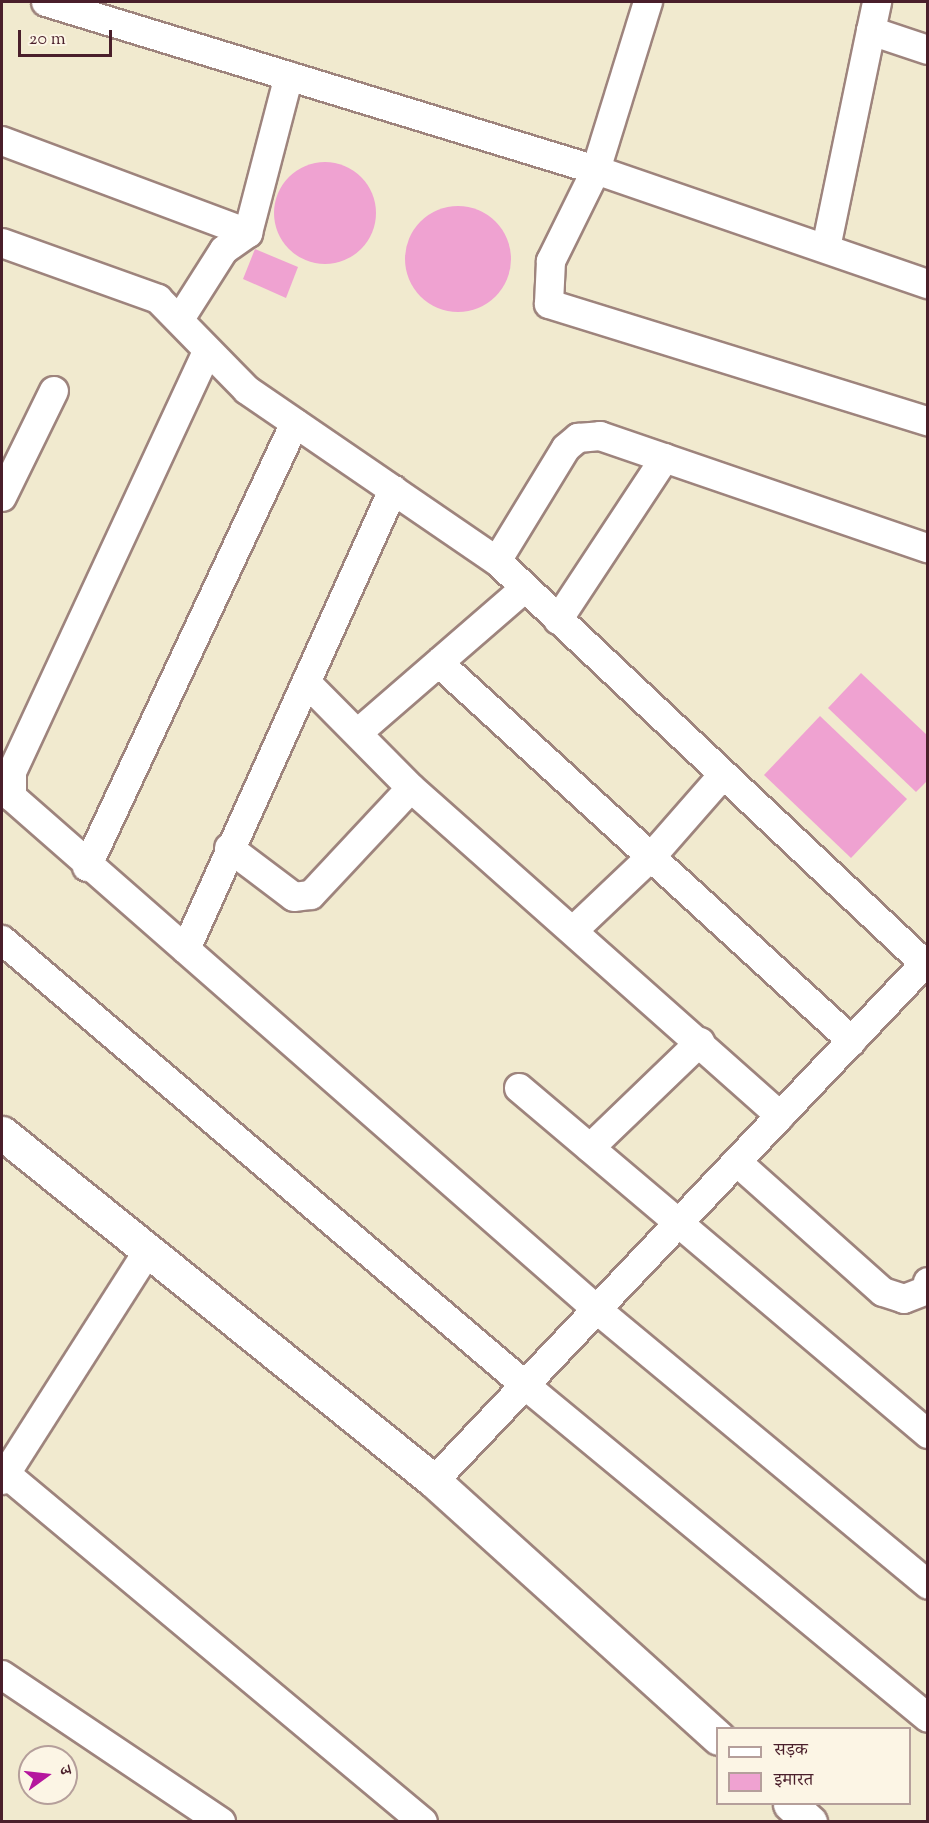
<!DOCTYPE html>
<meta charset="utf-8">
<style>
body{margin:0}
#map{position:relative;width:929px;height:1823px;overflow:hidden;background:#f1eacf;font-family:"Sorts Mill Goudy","Noto Serif Devanagari",serif}
div>[style]{position:absolute}
.building>*{inset:0;background:#efa2d1}
.round{border-radius:50%}
.roads{filter:drop-shadow(2px 0 #9e847d) drop-shadow(-2px 0 #9e847d) drop-shadow(0 2px #9e847d) drop-shadow(0 -2px #9e847d)}
.minor>*{height:28px;margin:-14px;padding:0 14px;transform-origin:14px;border-radius:14px;background:#fff}
.tertiary>*{height:33px;margin:-16.5px;padding:0 16.5px;transform-origin:16.5px;border-radius:16.5px;background:#fff}
span{translate:-50% -50%;white-space:nowrap;text-align:center;line-height:1.15;-webkit-text-stroke:4.5px #fcf5e5;paint-order:stroke}
.frame{position:absolute;inset:0;border:3px solid #4a1f2b;pointer-events:none}
.legend{position:absolute;left:716px;top:1727px;width:195px;height:78px;box-sizing:border-box;background:#fcf5e5;border:2px solid #b59f9b;margin:0;padding:8px 10px;list-style:none;font-size:18px;color:#4a1f2b}
.legend li{display:flex;align-items:center;gap:12px;height:30px}
.legend b{width:30px;border:2px solid #b59f9b}
.north{position:absolute;left:18px;top:1745px;width:60px;height:60px;box-sizing:border-box;background:#fcf5e5;border:2px solid #b59f9b;border-radius:50%;rotate:75deg;font-size:16px;font-weight:700;line-height:24px;text-align:center;color:#4a1f2b}
.north::after{content:'';display:block;margin:auto;width:21px;height:27px;background:#b5179e;clip-path:polygon(50% 0,100% 100%,50% 72%,0 100%)}
.scale{position:absolute;left:18px;top:30px;width:94px;height:27px;box-sizing:border-box;border:3px solid #4a1f2b;border-top:0;padding-left:8px;font-size:18px;line-height:21px;white-space:nowrap;color:#4a1f2b;-webkit-text-stroke:4px #fcf5e5;paint-order:stroke}
</style>
<div id="map">
<div class="building">
<i class="round" style="left:274px;top:162px;width:102px;height:102px"></i>
<i class="round" style="left:405px;top:206px;width:106px;height:106px"></i>
<i style="clip-path:polygon(255px 249px,298px 267px,286px 298px,243px 279px)"></i>
<i style="clip-path:polygon(861px 673px,928px 736px,928px 780px,916px 792px,828px 708px)"></i>
<i style="clip-path:polygon(820px 716px,907px 799px,851px 858px,764px 775px)"></i>
</div>
<div class="roads">
<div class="minor">
<i style="left:46px;top:2px;width:575px;rotate:16.99deg"></i>
<i style="left:596px;top:170px;width:351px;rotate:19deg"></i>
<i style="left:648px;top:2px;width:176px;rotate:107.2deg"></i>
<i style="left:596px;top:170px;width:102px;rotate:116.3deg"></i>
<i style="left:551px;top:261px;width:43px;rotate:92.7deg"></i>
<i style="left:549px;top:304px;width:397px;rotate:17.2deg"></i>
<i style="left:871px;top:31px;width:30px;rotate:-78deg"></i>
<i style="left:2px;top:141px;width:263px;rotate:20.5deg"></i>
<i style="left:2px;top:243px;width:166px;rotate:19.7deg"></i>
<i style="left:158px;top:299px;width:127px;rotate:45.6deg"></i>
<i style="left:247px;top:390px;width:303px;rotate:34.4deg"></i>
<i style="left:497px;top:561px;width:592px;rotate:43.29deg"></i>
<i style="left:826px;top:248px;width:222px;rotate:-78.3deg"></i>
<i style="left:871px;top:31px;width:60px;rotate:18.4deg"></i>
<i style="left:180px;top:319px;width:82px;rotate:-57.5deg"></i>
<i style="left:224px;top:250px;width:29px;rotate:-35deg"></i>
<i style="left:248px;top:233px;width:162px;rotate:-75.4deg"></i>
<i style="left:206px;top:354px;width:461px;rotate:114.9deg"></i>
<i style="left:12px;top:772px;width:25px;rotate:90deg"></i>
<i style="left:12px;top:797px;width:775px;rotate:41.23deg"></i>
<i style="left:595px;top:1308px;width:433px;rotate:39.7deg"></i>
<i style="left:2px;top:497px;width:118px;rotate:-63.9deg"></i>
<i style="left:497px;top:561px;width:132px;rotate:-58.6deg"></i>
<i style="left:566px;top:448px;width:16px;rotate:-40deg"></i>
<i style="left:578px;top:438px;width:22px;rotate:-5deg"></i>
<i style="left:600px;top:436px;width:347px;rotate:18.9deg"></i>
<i style="left:558px;top:620px;width:194px;rotate:-56.6deg"></i>
<i style="left:439px;top:663px;width:560px;rotate:42.47deg"></i>
<i style="left:307px;top:683px;width:148px;rotate:45.3deg"></i>
<i style="left:411px;top:788px;width:494px;rotate:41.6deg"></i>
<i style="left:360px;top:731px;width:218px;rotate:-40.9deg"></i>
<i style="left:229px;top:848px;width:81px;rotate:37deg"></i>
<i style="left:294px;top:897px;width:17px;rotate:-7deg"></i>
<i style="left:311px;top:895px;width:146px;rotate:-46.9deg"></i>
<i style="left:87px;top:867px;width:490px;rotate:-64.9deg"></i>
<i style="left:576px;top:928px;width:105px;rotate:-43.5deg"></i>
<i style="left:652px;top:856px;width:108px;rotate:-48.8deg"></i>
<i style="left:2px;top:940px;width:688px;rotate:40.4deg"></i>
<i style="left:526px;top:1386px;width:521px;rotate:39.55deg"></i>
<i style="left:186px;top:949px;width:504px;rotate:-65.73deg"></i>
<i style="left:519px;top:1088px;width:536px;rotate:40.23deg"></i>
<i style="left:590px;top:1148px;width:153px;rotate:-43.9deg"></i>
<i style="left:737px;top:1162px;width:195px;rotate:41.7deg"></i>
<i style="left:883px;top:1292px;width:22px;rotate:18deg"></i>
<i style="left:904px;top:1299px;width:25px;rotate:-21deg"></i>
<i style="left:927px;top:1290px;width:8px;rotate:-83deg"></i>
<i style="left:6px;top:1474px;width:543px;rotate:39.85deg"></i>
<i style="left:2px;top:1480px;width:270px;rotate:-57.5deg"></i>
<i style="left:434px;top:1481px;width:718px;rotate:-46.52deg"></i>
<i style="left:2px;top:1675px;width:264px;rotate:33.9deg"></i>
</div>
<div class="tertiary">
<i style="left:2px;top:1133px;width:555px;rotate:38.85deg"></i>
<i style="left:434px;top:1481px;width:383px;rotate:42.1deg"></i>
<i style="left:790px;top:1804px;width:27px;rotate:42deg"></i>
</div>
</div>
<div class="frame"></div>
<ul class="legend">
<li><b style="height:8px;background:#fff"></b>सड़क</li>
<li><b style="height:16px;background:#efa2d1"></b>इमारत</li>
</ul>
<div class="north">उ</div>
<div class="scale">20 m</div>
</div>
